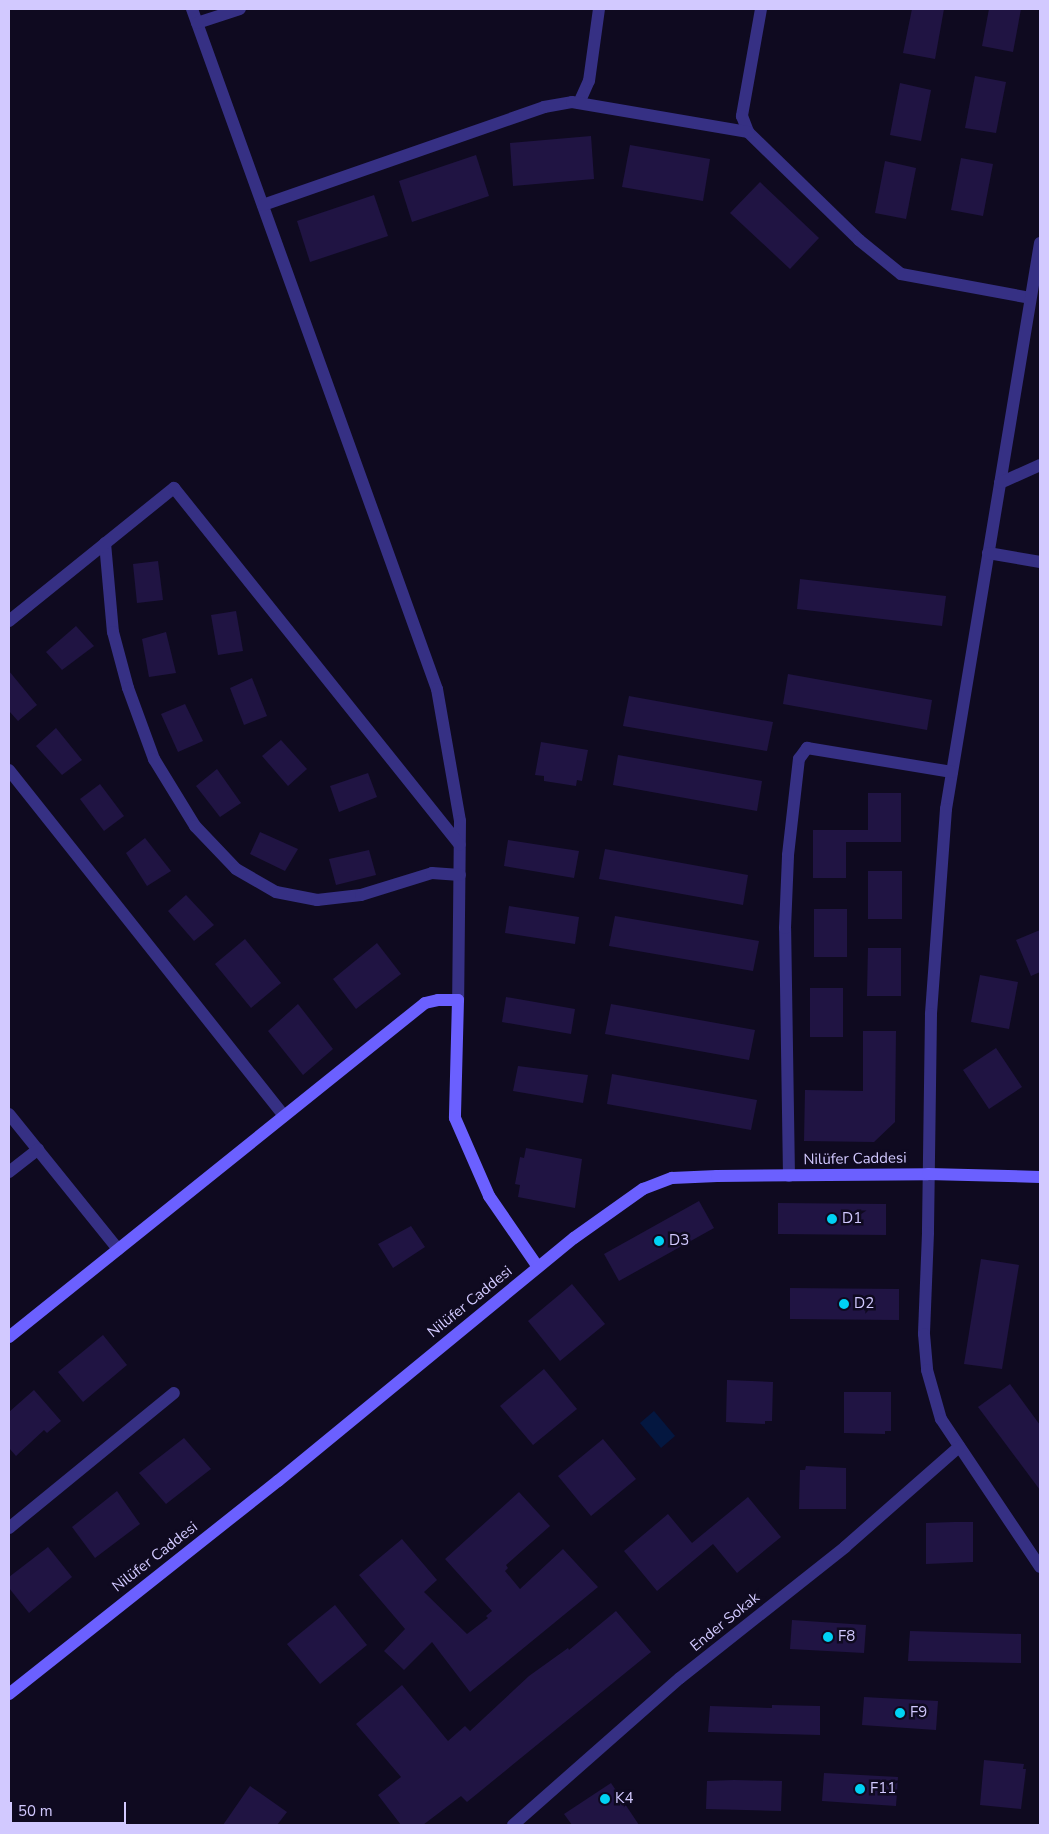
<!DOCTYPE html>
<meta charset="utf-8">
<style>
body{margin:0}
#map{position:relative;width:1049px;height:1834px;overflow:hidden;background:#0f0a20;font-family:"Nunito Sans",sans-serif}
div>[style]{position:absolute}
.water>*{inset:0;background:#041740}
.building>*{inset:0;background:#201443}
.street>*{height:12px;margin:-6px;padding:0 6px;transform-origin:6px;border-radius:6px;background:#363084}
.secondary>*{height:12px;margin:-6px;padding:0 6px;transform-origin:6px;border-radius:6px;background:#6b60ff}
.dots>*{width:14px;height:14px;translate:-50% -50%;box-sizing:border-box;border:2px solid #0f0a20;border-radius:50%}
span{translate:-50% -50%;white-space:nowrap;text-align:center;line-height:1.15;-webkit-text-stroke:5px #0f0a20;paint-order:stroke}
.street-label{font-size:15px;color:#d2c9ff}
.poi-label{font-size:15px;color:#d2c9ff}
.left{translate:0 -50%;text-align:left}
.frame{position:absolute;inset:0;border:10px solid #d2c9ff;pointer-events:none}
.scale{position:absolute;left:10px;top:1802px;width:116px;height:22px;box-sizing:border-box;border:2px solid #d2c9ff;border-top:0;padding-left:6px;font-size:15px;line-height:18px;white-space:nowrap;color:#d2c9ff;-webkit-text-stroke:4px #0f0a20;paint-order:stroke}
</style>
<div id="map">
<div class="water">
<i style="clip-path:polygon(654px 1411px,675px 1436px,661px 1448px,640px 1423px)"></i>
</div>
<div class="building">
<i style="clip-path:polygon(912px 9px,944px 9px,935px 59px,903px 53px)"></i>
<i style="clip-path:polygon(989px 9px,1021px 9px,1013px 52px,982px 46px)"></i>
<i style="clip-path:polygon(975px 76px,1006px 82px,996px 133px,965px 128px)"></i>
<i style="clip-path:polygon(900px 83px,931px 90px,921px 141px,890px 135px)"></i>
<i style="clip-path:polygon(591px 136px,594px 179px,513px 186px,510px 143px)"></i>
<i style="clip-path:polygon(630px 145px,710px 159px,703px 201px,622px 187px)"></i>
<i style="clip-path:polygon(476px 155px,489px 196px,412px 222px,399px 181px)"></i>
<i style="clip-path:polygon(961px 158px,993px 164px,983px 216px,951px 210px)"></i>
<i style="clip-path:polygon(885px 161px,916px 168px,906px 219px,875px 213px)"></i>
<i style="clip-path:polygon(760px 182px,819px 238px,790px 269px,730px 213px)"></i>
<i style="clip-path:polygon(374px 195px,388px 236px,310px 262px,297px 221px)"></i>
<i style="clip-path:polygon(158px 561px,163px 600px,137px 603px,133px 564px)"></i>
<i style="clip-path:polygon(800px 579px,946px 596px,942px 626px,797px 609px)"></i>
<i style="clip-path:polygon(236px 611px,243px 651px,218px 655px,211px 615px)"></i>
<i style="clip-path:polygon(76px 626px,94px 646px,62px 670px,46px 652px)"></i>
<i style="clip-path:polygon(166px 632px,176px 673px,149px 677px,142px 639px)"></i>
<i style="clip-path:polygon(9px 671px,37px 705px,18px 721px,9px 711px)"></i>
<i style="clip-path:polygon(788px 674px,932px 700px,927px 730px,783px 704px)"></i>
<i style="clip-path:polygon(252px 678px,267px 716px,244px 725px,230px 688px)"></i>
<i style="clip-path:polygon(629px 696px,773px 722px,767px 751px,623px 726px)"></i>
<i style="clip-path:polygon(185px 704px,203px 741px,178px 752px,161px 714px)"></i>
<i style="clip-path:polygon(56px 728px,82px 760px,62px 775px,36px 746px)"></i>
<i style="clip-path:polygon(281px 740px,307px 769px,288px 786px,262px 756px)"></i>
<i style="clip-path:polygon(541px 742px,588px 750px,582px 781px,577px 780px,576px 786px,544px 781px,544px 776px,535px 775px)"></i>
<i style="clip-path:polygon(618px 755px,762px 781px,757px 811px,613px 785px)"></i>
<i style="clip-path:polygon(217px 769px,241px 803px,220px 817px,196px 786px)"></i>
<i style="clip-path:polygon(368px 773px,377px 797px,339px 812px,330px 786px)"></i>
<i style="clip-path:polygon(100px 784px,124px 816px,104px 831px,80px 799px)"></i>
<i style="clip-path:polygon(868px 793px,901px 793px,901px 842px,846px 842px,846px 878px,813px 878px,813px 830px,868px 830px)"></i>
<i style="clip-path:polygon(260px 832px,298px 849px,285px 871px,250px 854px)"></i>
<i style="clip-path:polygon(145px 838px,171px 871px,147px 886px,126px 853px)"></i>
<i style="clip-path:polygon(508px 840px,579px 851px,574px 878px,504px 866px)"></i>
<i style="clip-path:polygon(605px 849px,748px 875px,743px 905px,599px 879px)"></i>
<i style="clip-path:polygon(369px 850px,376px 875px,336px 885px,329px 859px)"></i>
<i style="clip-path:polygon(868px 871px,902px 871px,902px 919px,868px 919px)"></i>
<i style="clip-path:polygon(186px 895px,214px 925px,194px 941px,168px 911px)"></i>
<i style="clip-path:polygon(509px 906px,579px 917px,575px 944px,505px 933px)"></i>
<i style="clip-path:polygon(814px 909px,847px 909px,847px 957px,814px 957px)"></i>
<i style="clip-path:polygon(615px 916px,759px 941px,753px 971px,609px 946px)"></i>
<i style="clip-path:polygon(1040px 930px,1040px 972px,1031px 976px,1016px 940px)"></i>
<i style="clip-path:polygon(245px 939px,281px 983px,251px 1008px,215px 964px)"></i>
<i style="clip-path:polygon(377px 943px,401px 974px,356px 1009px,333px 979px)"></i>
<i style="clip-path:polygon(868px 948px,901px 948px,901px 996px,867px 996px)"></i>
<i style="clip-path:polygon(980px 975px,1018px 982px,1009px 1029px,971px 1022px)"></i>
<i style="clip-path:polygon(810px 988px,843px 988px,843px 1037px,810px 1037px)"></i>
<i style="clip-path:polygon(506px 997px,575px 1009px,571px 1034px,502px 1022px)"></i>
<i style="clip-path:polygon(298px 1004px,333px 1049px,303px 1075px,268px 1031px)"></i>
<i style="clip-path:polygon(611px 1004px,755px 1030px,749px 1060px,605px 1034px)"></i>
<i style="clip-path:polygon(863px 1031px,896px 1031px,895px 1122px,874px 1142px,804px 1141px,805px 1090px,863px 1091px)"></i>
<i style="clip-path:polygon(996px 1048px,1022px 1087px,989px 1109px,963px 1070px)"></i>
<i style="clip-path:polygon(518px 1066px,588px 1075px,583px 1103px,513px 1091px)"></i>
<i style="clip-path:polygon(612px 1074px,757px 1100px,751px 1130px,607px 1104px)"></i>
<i style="clip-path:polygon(526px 1148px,582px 1159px,575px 1208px,518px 1197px,520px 1185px,515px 1184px,520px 1157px,524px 1158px)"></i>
<i style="clip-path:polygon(699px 1201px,714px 1228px,619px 1281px,604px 1254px)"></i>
<i style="clip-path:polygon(778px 1203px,886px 1204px,886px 1235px,778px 1234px)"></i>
<i style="clip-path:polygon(411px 1226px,425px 1247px,393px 1268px,378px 1244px)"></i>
<i style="clip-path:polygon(981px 1259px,1019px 1265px,1002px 1369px,964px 1364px)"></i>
<i style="clip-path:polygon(572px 1284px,605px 1324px,560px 1361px,528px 1321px)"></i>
<i style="clip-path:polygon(790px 1288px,899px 1289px,899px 1320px,790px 1319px)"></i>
<i style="clip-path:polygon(103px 1335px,127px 1365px,83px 1402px,58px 1372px)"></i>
<i style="clip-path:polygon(544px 1369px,577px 1409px,533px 1445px,500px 1406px)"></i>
<i style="clip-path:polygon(727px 1380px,773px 1382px,772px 1421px,765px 1421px,765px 1424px,726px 1422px)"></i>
<i style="clip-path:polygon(1010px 1384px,1040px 1425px,1040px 1490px,978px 1407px)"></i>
<i style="clip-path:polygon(34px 1390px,61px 1421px,47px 1433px,44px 1430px,16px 1456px,9px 1448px,9px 1412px)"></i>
<i style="clip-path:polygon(844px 1392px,891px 1392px,891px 1431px,885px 1431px,885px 1434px,844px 1433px)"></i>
<i style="clip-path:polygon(184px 1438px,211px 1469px,166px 1504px,139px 1473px)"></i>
<i style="clip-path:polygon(603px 1439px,636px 1479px,591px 1516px,558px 1476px)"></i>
<i style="clip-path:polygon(806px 1466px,846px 1468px,846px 1509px,799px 1509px,800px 1470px,805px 1470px)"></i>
<i style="clip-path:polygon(117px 1491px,140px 1524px,95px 1558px,72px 1527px)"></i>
<i style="clip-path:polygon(519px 1492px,550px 1526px,506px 1565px,508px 1568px,505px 1571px,520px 1589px,563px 1549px,598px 1587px,470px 1692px,432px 1642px,404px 1670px,384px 1651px,405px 1629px,359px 1575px,402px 1539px,437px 1580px,424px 1592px,467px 1634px,488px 1618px,486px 1616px,492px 1611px,445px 1559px)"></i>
<i style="clip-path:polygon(748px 1497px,781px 1537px,737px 1573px,713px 1544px,657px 1591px,624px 1551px,668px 1514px,692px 1543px)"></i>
<i style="clip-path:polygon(954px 1522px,973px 1522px,973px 1562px,926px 1564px,926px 1523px)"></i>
<i style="clip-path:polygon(48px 1547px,72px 1577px,29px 1613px,9px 1588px,9px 1577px)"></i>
<i style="clip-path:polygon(335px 1605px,367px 1645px,320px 1684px,287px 1644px)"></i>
<i style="clip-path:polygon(616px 1611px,651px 1652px,467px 1802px,461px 1796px,423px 1825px,401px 1825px,378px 1795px,401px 1777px,356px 1724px,402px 1685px,448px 1741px,465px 1726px,470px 1731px,529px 1676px,568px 1648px,569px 1650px)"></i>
<i style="clip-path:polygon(792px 1620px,866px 1625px,864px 1653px,790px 1649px)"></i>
<i style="clip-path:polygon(910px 1631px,1021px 1634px,1021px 1663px,908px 1661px)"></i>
<i style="clip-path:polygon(864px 1697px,938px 1701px,936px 1730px,862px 1725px)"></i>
<i style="clip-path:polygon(772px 1705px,820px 1706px,820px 1735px,708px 1732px,710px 1706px,772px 1708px)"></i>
<i style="clip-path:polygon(984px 1760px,1024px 1764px,1023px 1769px,1026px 1769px,1021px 1809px,980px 1805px)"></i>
<i style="clip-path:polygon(824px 1773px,898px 1777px,896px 1806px,822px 1801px)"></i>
<i style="clip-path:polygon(734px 1780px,782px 1781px,781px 1811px,706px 1809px,707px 1781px)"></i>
<i style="clip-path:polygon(611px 1783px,639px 1825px,572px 1825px,564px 1814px)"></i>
<i style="clip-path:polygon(250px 1786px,287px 1812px,277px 1825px,223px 1825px)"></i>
</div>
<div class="street">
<i style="left:192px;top:9px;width:723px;rotate:70.19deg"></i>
<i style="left:437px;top:689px;width:134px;rotate:80.1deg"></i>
<i style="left:460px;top:821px;width:179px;rotate:90.6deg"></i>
<i style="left:761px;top:9px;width:109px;rotate:100.1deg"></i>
<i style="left:742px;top:116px;width:17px;rotate:69deg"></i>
<i style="left:748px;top:132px;width:155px;rotate:44.2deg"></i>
<i style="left:859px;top:240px;width:54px;rotate:39deg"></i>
<i style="left:901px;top:274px;width:131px;rotate:10.5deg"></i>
<i style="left:197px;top:23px;width:45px;rotate:-18deg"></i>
<i style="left:579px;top:103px;width:24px;rotate:-66deg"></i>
<i style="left:589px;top:81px;width:73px;rotate:-82.1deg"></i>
<i style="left:263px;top:205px;width:298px;rotate:-19.2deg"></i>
<i style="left:544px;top:107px;width:28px;rotate:-10deg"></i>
<i style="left:572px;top:102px;width:179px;rotate:9.7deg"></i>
<i style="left:1040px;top:243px;width:574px;rotate:99.43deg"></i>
<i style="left:946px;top:809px;width:206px;rotate:94.2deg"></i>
<i style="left:931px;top:1014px;width:219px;rotate:90.8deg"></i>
<i style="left:928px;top:1233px;width:101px;rotate:92.3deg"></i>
<i style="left:924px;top:1334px;width:36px;rotate:85deg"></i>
<i style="left:927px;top:1370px;width:51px;rotate:74.1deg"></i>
<i style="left:941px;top:1419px;width:178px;rotate:56.2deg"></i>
<i style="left:1000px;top:483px;width:44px;rotate:-24.2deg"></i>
<i style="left:105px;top:543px;width:89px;rotate:84.9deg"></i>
<i style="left:113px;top:632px;width:58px;rotate:75deg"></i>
<i style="left:128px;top:688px;width:76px;rotate:69.9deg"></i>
<i style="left:154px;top:759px;width:79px;rotate:58.5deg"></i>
<i style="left:195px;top:826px;width:59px;rotate:46.4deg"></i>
<i style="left:236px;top:869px;width:46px;rotate:29.9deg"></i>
<i style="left:276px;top:892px;width:42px;rotate:11deg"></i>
<i style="left:317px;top:900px;width:44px;rotate:-6.5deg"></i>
<i style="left:361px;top:895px;width:74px;rotate:-17.2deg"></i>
<i style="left:432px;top:873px;width:28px;rotate:4deg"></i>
<i style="left:988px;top:553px;width:53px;rotate:9.8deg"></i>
<i style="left:9px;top:621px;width:212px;rotate:-38.9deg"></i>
<i style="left:174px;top:488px;width:457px;rotate:51.3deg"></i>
<i style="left:9px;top:770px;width:442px;rotate:51.5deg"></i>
<i style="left:9px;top:1114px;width:174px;rotate:51.1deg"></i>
<i style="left:9px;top:1172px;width:37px;rotate:-38deg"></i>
<i style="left:789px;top:1176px;width:248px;rotate:-90.9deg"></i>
<i style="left:785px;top:928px;width:73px;rotate:-87.6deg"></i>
<i style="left:788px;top:855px;width:97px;rotate:-83.5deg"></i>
<i style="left:799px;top:759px;width:14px;rotate:-54deg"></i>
<i style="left:807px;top:748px;width:147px;rotate:9.4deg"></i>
<i style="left:9px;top:1528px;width:213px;rotate:-39.3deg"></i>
<i style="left:513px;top:1825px;width:222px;rotate:-41.4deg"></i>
<i style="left:680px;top:1678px;width:211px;rotate:-38.4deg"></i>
<i style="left:845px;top:1547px;width:152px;rotate:-41.3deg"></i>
</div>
<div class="secondary">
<i style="left:9px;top:1337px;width:533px;rotate:-38.76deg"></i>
<i style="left:425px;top:1003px;width:13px;rotate:-13deg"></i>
<i style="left:438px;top:1000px;width:20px"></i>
<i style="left:458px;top:1000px;width:118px;rotate:91.5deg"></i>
<i style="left:455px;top:1118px;width:85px;rotate:66.4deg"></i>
<i style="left:489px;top:1196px;width:86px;rotate:55.4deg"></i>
<i style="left:9px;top:1694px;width:343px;rotate:-38.4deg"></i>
<i style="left:278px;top:1481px;width:383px;rotate:-39.4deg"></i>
<i style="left:574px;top:1238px;width:85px;rotate:-35.4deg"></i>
<i style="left:643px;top:1189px;width:31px;rotate:-21deg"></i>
<i style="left:672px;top:1178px;width:45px;rotate:-2.5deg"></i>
<i style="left:717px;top:1176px;width:211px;rotate:-0.5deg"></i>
<i style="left:928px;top:1174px;width:112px;rotate:1.5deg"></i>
</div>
<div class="dots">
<i style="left:832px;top:1219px;background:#00d2f4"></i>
<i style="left:659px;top:1241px;background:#00d2f4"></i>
<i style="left:844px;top:1304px;background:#00d2f4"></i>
<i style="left:828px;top:1637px;background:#00d2f4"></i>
<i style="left:900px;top:1713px;background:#00d2f4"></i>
<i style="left:860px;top:1789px;background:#00d2f4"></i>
<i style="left:605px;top:1799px;background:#00d2f4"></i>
</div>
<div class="street-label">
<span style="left:855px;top:1159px;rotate:-1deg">Nilüfer Caddesi</span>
<span style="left:470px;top:1302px;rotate:-39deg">Nilüfer Caddesi</span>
<span style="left:155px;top:1557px;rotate:-38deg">Nilüfer Caddesi</span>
<span style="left:725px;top:1622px;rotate:-39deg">Ender Sokak</span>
</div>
<div class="poi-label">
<span class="left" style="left:842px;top:1219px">D1</span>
<span class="left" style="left:669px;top:1241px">D3</span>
<span class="left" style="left:854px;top:1304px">D2</span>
<span class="left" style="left:838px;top:1637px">F8</span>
<span class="left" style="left:910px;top:1713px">F9</span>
<span class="left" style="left:870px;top:1789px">F11</span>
<span class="left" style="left:615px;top:1799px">K4</span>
</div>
<div class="frame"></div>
<div class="scale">50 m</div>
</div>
